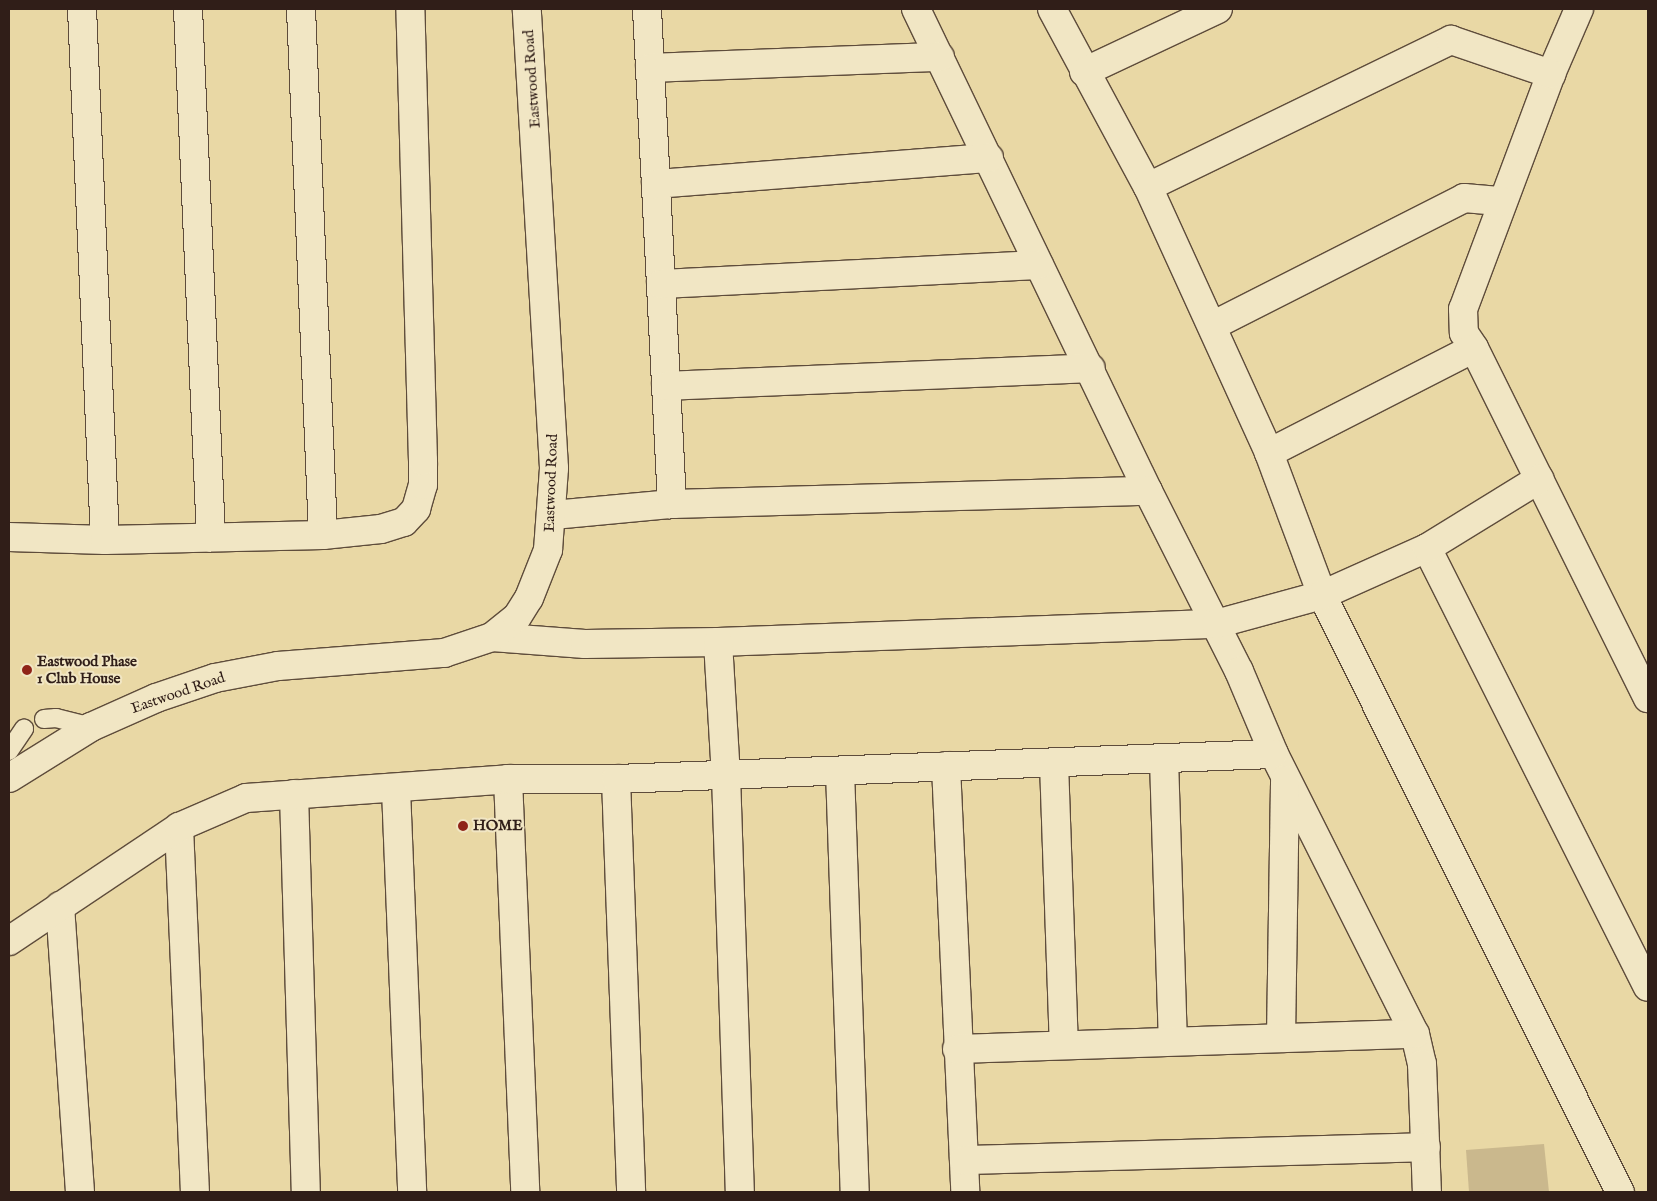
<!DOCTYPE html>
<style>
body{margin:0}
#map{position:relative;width:1657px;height:1201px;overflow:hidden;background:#e9d8a5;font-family:"IM FELL English",serif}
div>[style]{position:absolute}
.green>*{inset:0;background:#cab88d}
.roads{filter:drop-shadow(1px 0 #5e4c3b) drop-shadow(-1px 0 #5e4c3b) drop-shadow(0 1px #5e4c3b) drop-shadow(0 -1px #5e4c3b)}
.lane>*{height:18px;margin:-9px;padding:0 9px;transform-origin:9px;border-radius:9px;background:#f1e6c4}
.street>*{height:28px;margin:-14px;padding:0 14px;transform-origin:14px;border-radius:14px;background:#f1e6c4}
.secondary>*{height:28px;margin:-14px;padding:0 14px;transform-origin:14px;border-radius:14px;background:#f1e6c4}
.dots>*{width:14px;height:14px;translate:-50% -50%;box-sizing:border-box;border:2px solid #f1e6c4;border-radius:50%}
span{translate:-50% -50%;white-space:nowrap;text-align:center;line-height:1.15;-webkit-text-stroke:4px #f1e6c4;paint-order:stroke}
.street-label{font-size:15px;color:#301e18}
.poi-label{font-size:15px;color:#301e18;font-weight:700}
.left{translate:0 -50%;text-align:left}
.frame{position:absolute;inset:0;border:10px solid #301e18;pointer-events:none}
</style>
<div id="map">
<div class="green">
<i style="clip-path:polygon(1544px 1144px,1549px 1192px,1469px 1192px,1466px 1150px)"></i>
</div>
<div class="roads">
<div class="lane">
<i style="left:44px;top:719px;width:12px;rotate:-5deg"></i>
<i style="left:56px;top:718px;width:36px;rotate:14deg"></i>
<i style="left:9px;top:751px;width:27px;rotate:-56deg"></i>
</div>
<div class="street">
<i style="left:82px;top:9px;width:531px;rotate:87.52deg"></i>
<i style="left:188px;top:9px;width:529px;rotate:87.51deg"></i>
<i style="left:301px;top:9px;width:526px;rotate:87.6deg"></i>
<i style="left:647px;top:9px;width:496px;rotate:87.1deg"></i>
<i style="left:916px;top:9px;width:535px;rotate:64.3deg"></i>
<i style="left:1148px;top:491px;width:202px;rotate:63.2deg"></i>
<i style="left:1239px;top:671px;width:90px;rotate:67.1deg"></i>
<i style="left:1274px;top:754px;width:313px;rotate:63.3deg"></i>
<i style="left:1415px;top:1034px;width:31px;rotate:77deg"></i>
<i style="left:1422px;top:1064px;width:128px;rotate:87.8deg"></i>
<i style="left:1052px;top:9px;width:202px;rotate:61.7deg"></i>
<i style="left:1148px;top:187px;width:292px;rotate:65.5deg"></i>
<i style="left:1269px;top:453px;width:152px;rotate:69.5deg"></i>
<i style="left:1322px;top:595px;width:667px;rotate:63.47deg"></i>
<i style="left:1579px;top:9px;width:71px;rotate:113.3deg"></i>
<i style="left:1551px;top:74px;width:251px;rotate:110.5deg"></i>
<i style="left:1463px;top:309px;width:24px;rotate:88deg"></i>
<i style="left:1464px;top:333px;width:18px;rotate:56deg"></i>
<i style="left:1474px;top:348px;width:391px;rotate:63.6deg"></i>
<i style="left:650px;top:68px;width:290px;rotate:-2.2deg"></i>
<i style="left:1084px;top:72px;width:148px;rotate:-25.2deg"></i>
<i style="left:656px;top:184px;width:334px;rotate:-4.5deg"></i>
<i style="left:1148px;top:187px;width:337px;rotate:-25.9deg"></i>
<i style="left:1451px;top:40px;width:106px;rotate:18.8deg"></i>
<i style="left:661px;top:284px;width:378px;rotate:-2.9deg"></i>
<i style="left:1212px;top:326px;width:283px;rotate:-26.9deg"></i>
<i style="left:1464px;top:198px;width:38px;rotate:5deg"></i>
<i style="left:666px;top:386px;width:425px;rotate:-2.4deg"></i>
<i style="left:1269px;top:453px;width:230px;rotate:-27.1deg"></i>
<i style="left:553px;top:515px;width:120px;rotate:-5.3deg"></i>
<i style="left:672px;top:504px;width:476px;rotate:-1.6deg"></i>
<i style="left:9px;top:537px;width:96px;rotate:1.8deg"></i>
<i style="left:105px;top:540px;width:218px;rotate:-1.3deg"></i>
<i style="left:323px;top:535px;width:58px;rotate:-5.9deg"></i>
<i style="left:381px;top:529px;width:24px;rotate:-17deg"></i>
<i style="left:404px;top:522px;width:18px;rotate:-47deg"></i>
<i style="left:416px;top:509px;width:25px;rotate:-74deg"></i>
<i style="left:423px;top:485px;width:24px;rotate:-90deg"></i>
<i style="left:423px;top:461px;width:452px;rotate:-91.6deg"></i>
<i style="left:1427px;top:548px;width:491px;rotate:63.3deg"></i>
<i style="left:492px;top:637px;width:93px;rotate:4.3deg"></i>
<i style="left:585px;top:644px;width:133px;rotate:-0.9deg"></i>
<i style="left:718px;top:642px;width:498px;rotate:-2.1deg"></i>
<i style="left:1216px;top:624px;width:110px;rotate:-15.3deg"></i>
<i style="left:1322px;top:595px;width:115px;rotate:-24.1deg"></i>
<i style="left:1427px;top:548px;width:132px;rotate:-31.6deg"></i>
<i style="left:718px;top:642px;width:133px;rotate:86.6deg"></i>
<i style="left:726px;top:775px;width:417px;rotate:88.1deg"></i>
<i style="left:1164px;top:759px;width:282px;rotate:88.2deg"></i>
<i style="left:1054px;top:763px;width:281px;rotate:88deg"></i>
<i style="left:946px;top:766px;width:426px;rotate:87.4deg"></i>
<i style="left:840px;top:771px;width:421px;rotate:88deg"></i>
<i style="left:508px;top:779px;width:413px;rotate:87.6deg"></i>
<i style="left:616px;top:779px;width:413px;rotate:87.9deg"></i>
<i style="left:396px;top:789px;width:403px;rotate:87.7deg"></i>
<i style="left:294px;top:794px;width:398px;rotate:88.3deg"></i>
<i style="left:179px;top:827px;width:365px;rotate:87.5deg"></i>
<i style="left:60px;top:906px;width:287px;rotate:86deg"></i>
<i style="left:9px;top:941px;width:205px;rotate:-33.8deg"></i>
<i style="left:179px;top:827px;width:73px;rotate:-23.4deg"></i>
<i style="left:246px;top:798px;width:263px;rotate:-4.1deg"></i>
<i style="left:508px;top:779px;width:108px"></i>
<i style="left:616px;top:779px;width:658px;rotate:-2.18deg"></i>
<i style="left:1281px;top:1038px;width:258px;rotate:-89.1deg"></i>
<i style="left:957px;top:1049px;width:458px;rotate:-1.9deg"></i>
<i style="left:964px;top:1160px;width:462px;rotate:-1.6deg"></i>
</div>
<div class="secondary">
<i style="left:9px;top:778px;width:97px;rotate:-31.9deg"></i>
<i style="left:91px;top:727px;width:71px;rotate:-24deg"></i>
<i style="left:156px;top:698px;width:62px;rotate:-18.7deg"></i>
<i style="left:215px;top:678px;width:64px;rotate:-10.8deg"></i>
<i style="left:278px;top:666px;width:167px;rotate:-4.5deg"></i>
<i style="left:444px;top:653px;width:51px;rotate:-18.4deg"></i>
<i style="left:492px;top:637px;width:32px;rotate:-39deg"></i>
<i style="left:517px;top:617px;width:22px;rotate:-58deg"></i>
<i style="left:529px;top:598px;width:52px;rotate:-68.4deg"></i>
<i style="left:548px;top:550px;width:82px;rotate:-85.8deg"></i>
<i style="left:554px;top:468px;width:460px;rotate:-93.4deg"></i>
</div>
</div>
<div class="dots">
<i style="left:27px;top:670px;background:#8f2418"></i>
<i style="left:463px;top:826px;background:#8f2418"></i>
</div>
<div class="street-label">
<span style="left:532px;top:79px;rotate:-94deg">Eastwood Road</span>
<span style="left:551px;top:483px;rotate:-88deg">Eastwood Road</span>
<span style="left:178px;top:693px;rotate:-19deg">Eastwood Road</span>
</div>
<div class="poi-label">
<span class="left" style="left:37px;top:670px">Eastwood Phase<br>1 Club House</span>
<span class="left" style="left:473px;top:826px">HOME</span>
</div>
<div class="frame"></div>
</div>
